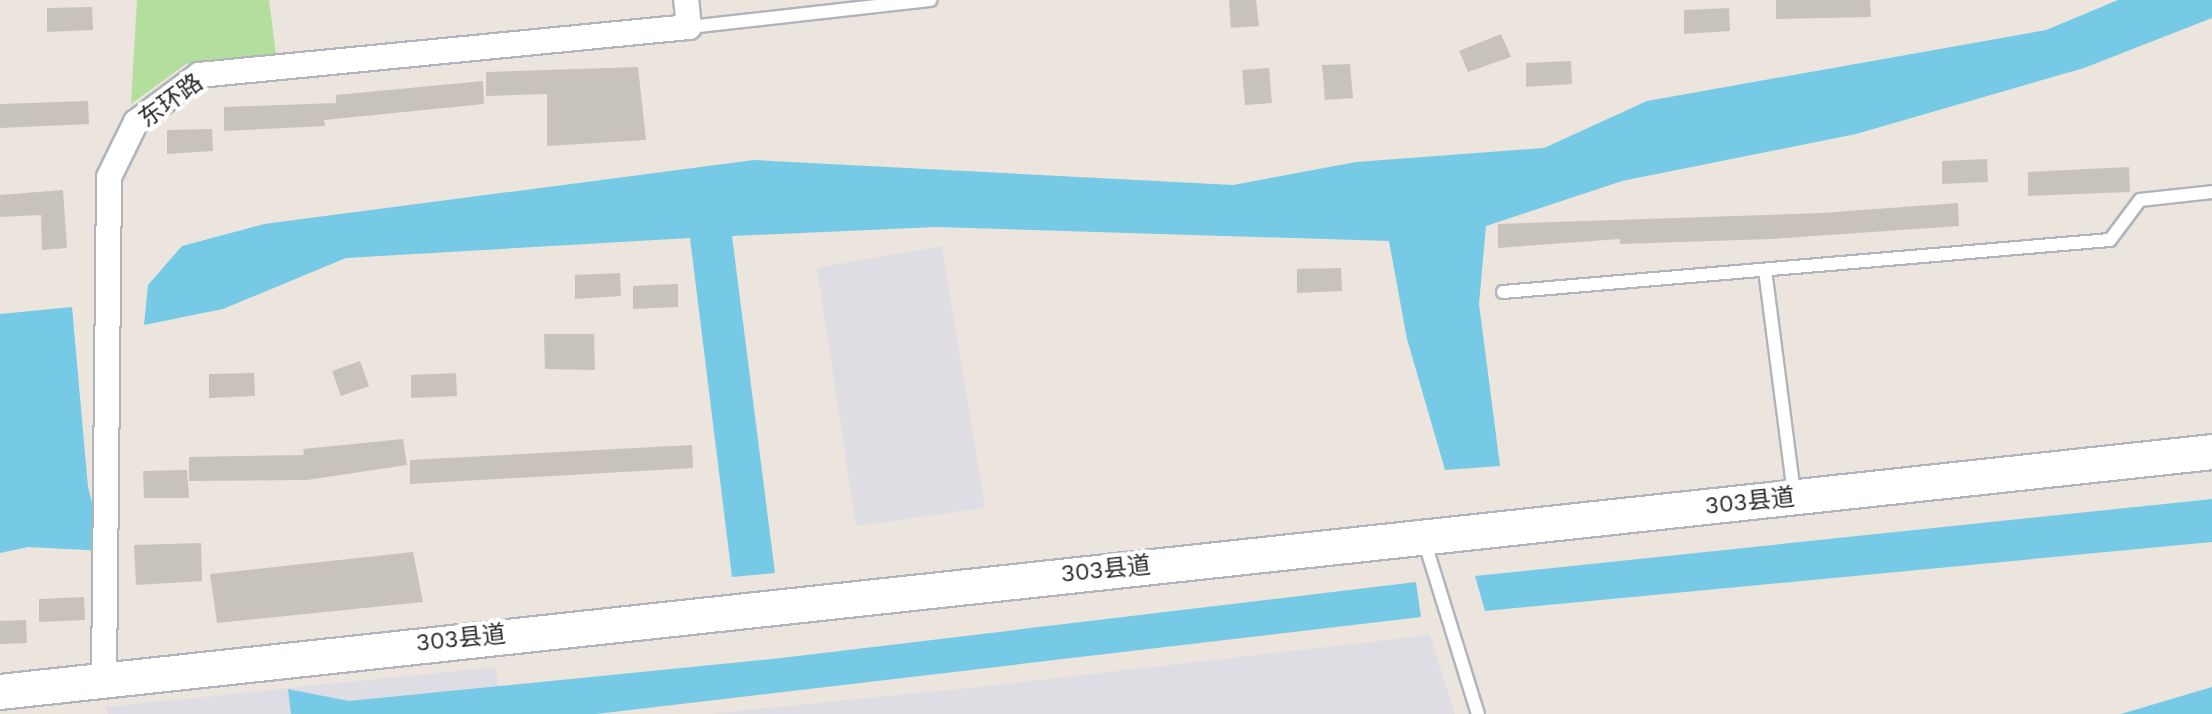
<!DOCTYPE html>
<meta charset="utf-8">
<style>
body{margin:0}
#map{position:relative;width:2212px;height:714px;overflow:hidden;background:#ebe5dd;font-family:"Work Sans","Noto Sans SC",sans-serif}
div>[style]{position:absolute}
.industrial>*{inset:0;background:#dfdde4}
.green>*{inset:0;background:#b4de9e}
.water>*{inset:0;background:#77cae6}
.building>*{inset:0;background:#c7c3bc}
.roads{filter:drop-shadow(2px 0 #b1b4bd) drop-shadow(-2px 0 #b1b4bd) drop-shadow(0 2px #b1b4bd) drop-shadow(0 -2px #b1b4bd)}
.lane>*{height:12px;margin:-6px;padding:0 6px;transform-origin:6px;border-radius:6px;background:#fff}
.street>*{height:24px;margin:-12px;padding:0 12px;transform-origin:12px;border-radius:12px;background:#fff}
.secondary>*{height:34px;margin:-17px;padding:0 17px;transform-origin:17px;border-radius:17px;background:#fff}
span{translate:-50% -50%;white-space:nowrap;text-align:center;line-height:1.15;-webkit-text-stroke:8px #fff;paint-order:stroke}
.street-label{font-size:24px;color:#2a2a2a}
</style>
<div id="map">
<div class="industrial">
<i style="clip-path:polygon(942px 246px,985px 508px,856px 526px,817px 268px)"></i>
<i style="clip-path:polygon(1430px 635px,1455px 714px,710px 714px,979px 687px)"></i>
<i style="clip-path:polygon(495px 667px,504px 714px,108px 714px,106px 707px)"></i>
</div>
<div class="green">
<i style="clip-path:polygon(137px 0,269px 0,276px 55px,186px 64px,131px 104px)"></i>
</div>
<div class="water">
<i style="clip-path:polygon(2118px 0,2212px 0,2212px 18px,2084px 68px,1856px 134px,1622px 181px,1486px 226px,1479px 304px,1500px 466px,1445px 470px,1407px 339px,1389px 241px,936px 227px,732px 236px,775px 573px,732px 577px,690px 238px,346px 258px,223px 309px,144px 325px,148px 285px,182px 246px,264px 224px,754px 160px,1233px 185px,1356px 162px,1544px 148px,1647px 101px,2046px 30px)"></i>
<i style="clip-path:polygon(72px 307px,88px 487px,105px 551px,28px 547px,0 553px,0 314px)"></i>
<i style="clip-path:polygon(2212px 499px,2212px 542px,1485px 611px,1475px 576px)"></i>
<i style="clip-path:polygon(1416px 582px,1421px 617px,596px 714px,291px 714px,288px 689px,349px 701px,781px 658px)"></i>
<i style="clip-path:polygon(2212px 687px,2212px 714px,2121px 714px)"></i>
</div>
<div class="building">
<i style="clip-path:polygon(1229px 0,1256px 0,1259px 26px,1231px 28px)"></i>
<i style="clip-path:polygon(1776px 0,1870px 0,1871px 17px,1776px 19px)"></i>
<i style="clip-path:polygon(92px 7px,93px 30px,47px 32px,47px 8px)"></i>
<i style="clip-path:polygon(1729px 8px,1730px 31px,1684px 34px,1684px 10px)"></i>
<i style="clip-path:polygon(1501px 34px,1511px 57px,1468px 72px,1459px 51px)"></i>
<i style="clip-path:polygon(1571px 61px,1572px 84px,1526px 87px,1526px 63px)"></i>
<i style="clip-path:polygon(1350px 64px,1353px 98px,1325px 100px,1322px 65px)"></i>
<i style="clip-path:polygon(638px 67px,646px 140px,547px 146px,547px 94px,486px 96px,486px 72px)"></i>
<i style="clip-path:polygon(1269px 68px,1272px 103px,1245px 105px,1242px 70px)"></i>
<i style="clip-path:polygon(483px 81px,484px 104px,324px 120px,325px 126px,224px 131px,224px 107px,336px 103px,336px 95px)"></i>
<i style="clip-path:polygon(88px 101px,89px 124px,0 128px,0 104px)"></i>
<i style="clip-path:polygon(212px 129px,213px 151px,167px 154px,167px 130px)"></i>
<i style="clip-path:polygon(1987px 159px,1988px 182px,1942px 184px,1942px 161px)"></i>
<i style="clip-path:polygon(2129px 167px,2130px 192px,2028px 196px,2028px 172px)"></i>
<i style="clip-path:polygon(63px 190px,67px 248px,42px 250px,41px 215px,0 217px,0 195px)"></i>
<i style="clip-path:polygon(1958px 203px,1959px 226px,1771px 239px,1620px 244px,1620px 239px,1498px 248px,1498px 224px,1821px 213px)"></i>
<i style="clip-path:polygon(1341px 268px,1342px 291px,1297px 293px,1297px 269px)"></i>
<i style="clip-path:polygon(620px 273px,621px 296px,575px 299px,575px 275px)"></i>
<i style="clip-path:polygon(678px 284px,678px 307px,633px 309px,633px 286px)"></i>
<i style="clip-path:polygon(544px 334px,594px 334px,595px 370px,545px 369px)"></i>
<i style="clip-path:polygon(360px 361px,369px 386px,341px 396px,332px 371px)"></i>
<i style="clip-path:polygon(254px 373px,255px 396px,209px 398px,209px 374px)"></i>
<i style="clip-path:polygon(456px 373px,457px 396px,411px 398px,411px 375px)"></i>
<i style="clip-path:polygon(403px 439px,407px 465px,307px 480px,189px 481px,189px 457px,304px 455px,303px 449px)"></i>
<i style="clip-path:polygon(692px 445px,693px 468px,410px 484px,410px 460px)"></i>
<i style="clip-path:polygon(187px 470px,189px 498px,144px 498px,143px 471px)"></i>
<i style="clip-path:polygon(201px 543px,202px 581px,136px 585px,134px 545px)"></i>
<i style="clip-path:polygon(413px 552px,423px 602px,217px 623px,210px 574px)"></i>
<i style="clip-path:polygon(84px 597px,85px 620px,39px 622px,39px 599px)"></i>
<i style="clip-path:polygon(26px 620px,27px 643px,0 644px,0 621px)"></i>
</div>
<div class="roads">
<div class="lane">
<i style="left:689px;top:27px;width:243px;rotate:-6.4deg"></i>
<i style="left:1765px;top:270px;width:225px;rotate:82.6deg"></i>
<i style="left:1503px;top:292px;width:609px;rotate:-4.9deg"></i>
<i style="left:2110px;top:240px;width:50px;rotate:-53.1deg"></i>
<i style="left:2140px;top:200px;width:72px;rotate:-6.3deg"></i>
<i style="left:1424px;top:540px;width:182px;rotate:72.8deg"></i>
</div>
<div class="street">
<i style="left:104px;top:680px;width:503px;rotate:-89.43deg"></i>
<i style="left:109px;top:177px;width:61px;rotate:-63.9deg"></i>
<i style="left:136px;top:122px;width:79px;rotate:-36.7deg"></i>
<i style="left:199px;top:75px;width:492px;rotate:-5.6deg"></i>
<i style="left:689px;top:27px;width:27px;rotate:-96deg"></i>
</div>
<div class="secondary">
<i style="left:0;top:692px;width:2225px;rotate:-6.19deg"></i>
</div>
</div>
<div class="street-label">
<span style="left:171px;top:101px;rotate:-36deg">东环路</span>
<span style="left:1750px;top:502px;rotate:-6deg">303县道</span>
<span style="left:1106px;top:570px;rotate:-6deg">303县道</span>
<span style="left:461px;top:639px;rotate:-6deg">303县道</span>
</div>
</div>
